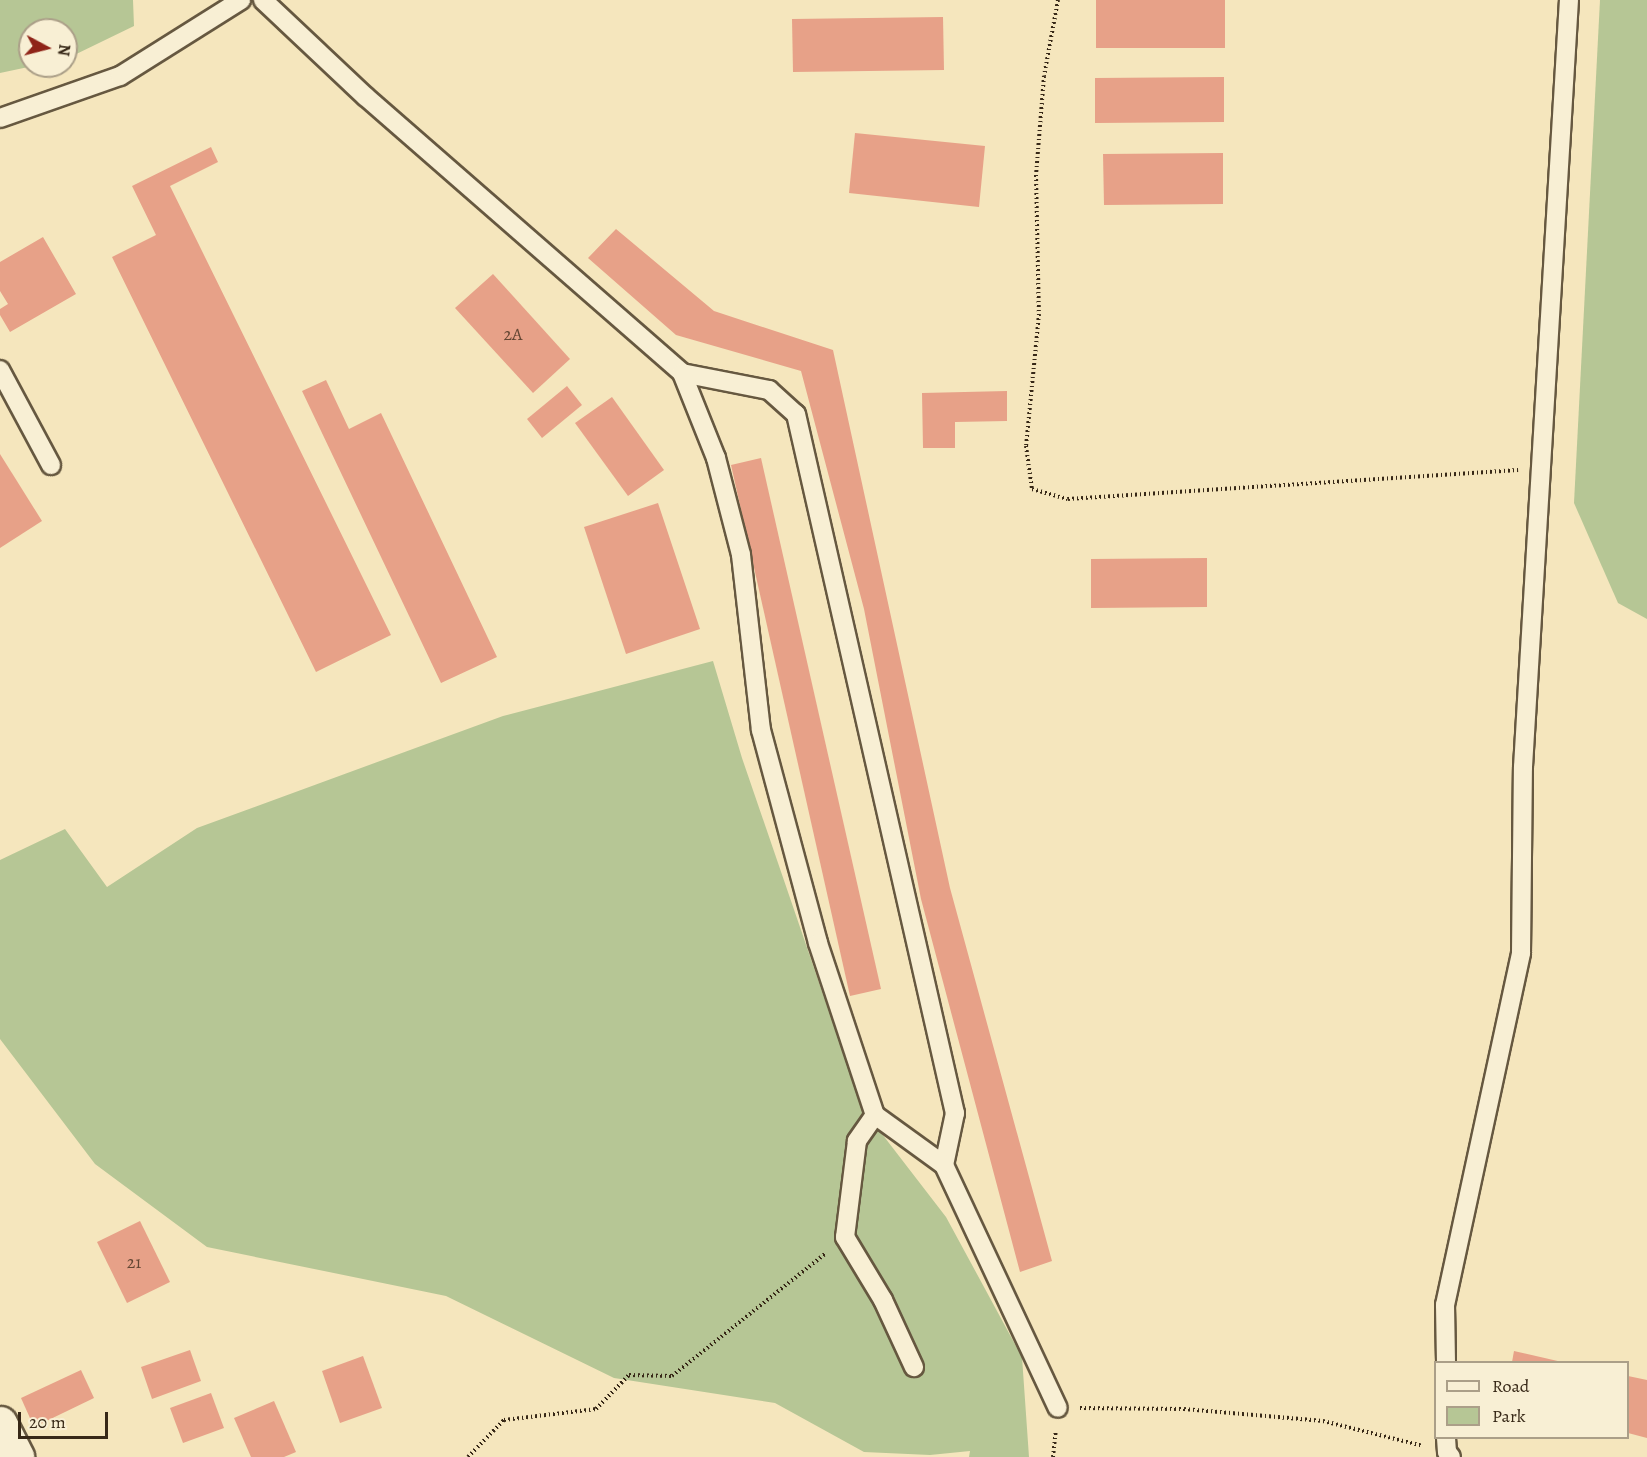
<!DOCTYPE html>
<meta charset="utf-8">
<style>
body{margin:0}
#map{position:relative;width:1647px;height:1457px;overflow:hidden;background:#f5e6bd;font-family:Alegreya,serif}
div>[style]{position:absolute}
.green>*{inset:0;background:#b6c695}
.building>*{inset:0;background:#e7a188}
.path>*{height:4px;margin-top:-2px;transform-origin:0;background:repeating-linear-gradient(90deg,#372817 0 1.5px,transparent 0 4.5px)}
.roads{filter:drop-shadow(2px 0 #665840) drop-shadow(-2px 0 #665840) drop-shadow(0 2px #665840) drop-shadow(0 -2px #665840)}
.lane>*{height:18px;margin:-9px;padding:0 9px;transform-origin:9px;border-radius:9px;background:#f8efd4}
.street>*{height:33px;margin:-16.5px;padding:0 16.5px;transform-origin:16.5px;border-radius:16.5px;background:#f8efd4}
span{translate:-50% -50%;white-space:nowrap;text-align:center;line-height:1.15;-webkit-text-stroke:4.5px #f8efd4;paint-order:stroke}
.number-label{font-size:18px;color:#634633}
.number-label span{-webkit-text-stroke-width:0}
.legend{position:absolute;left:1434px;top:1361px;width:195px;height:78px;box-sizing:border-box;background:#f8efd4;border:2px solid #ab9f88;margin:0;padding:8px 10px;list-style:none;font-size:18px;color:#372817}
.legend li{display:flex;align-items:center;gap:12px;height:30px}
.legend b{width:30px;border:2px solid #ab9f88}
.north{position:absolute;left:18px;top:18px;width:60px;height:60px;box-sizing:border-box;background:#f8efd4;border:2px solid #ab9f88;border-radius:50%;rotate:97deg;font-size:16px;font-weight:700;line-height:24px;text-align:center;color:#372817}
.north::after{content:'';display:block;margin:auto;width:21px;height:27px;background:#8f2418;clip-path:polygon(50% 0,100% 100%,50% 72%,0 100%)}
.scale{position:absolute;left:18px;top:1412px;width:90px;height:27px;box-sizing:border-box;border:3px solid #372817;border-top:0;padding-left:8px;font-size:18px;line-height:21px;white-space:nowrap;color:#372817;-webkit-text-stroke:4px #f8efd4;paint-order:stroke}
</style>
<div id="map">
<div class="green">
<i style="clip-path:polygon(0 0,133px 0,134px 26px,66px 59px,66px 30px,30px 30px,33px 66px,0 73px)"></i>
<i style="clip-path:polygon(1600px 0,1647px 0,1647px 619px,1618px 603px,1574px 503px)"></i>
<i style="clip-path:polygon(713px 661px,742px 758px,862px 1108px,946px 1217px,1022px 1357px,1029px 1457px,969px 1457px,970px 1451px,930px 1455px,864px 1452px,775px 1403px,614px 1378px,446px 1296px,207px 1247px,95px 1164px,0 1039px,0 860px,65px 829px,107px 887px,197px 828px,503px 716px)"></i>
</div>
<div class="building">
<i style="clip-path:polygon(1096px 0,1225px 0,1225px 48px,1096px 48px)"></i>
<i style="clip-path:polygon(943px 17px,944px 70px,793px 72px,792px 19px)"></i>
<i style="clip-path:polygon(1224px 77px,1224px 122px,1095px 123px,1095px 78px)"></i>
<i style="clip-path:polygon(855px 133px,985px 146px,979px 207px,849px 193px)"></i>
<i style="clip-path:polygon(211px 147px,218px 162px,170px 186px,391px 635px,316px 672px,112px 257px,156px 235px,132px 186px)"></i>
<i style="clip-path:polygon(1223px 153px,1223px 204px,1104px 205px,1103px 154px)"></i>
<i style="clip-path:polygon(616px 229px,714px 311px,833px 350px,950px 888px,1052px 1261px,1020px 1272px,921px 899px,864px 609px,801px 371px,676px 335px,588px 258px)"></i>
<i style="clip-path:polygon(43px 237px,76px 294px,10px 332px,0 315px,0 309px,8px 304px,0 291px,0 262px)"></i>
<i style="clip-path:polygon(493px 274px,570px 359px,533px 393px,455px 308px)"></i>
<i style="clip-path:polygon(326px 380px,349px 429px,381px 413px,497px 657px,441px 683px,302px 391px)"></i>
<i style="clip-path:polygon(567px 386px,582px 405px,542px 438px,527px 419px)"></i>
<i style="clip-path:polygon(1007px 391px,1007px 421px,955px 422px,955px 448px,923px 448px,922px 393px)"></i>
<i style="clip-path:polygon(612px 397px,664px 470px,628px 496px,575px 423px)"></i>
<i style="clip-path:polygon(0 454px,42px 521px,0 548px)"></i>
<i style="clip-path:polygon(761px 458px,881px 989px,850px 996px,731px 465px)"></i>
<i style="clip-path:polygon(658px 503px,700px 629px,626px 654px,584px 527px)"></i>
<i style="clip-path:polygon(1207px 558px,1207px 607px,1091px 608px,1091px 559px)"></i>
<i style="clip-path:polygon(140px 1221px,170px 1282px,127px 1303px,97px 1242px)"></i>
<i style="clip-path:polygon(190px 1350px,201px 1381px,152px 1399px,141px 1367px)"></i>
<i style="clip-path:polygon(1514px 1351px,1562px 1362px,1512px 1362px)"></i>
<i style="clip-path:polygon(363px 1356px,382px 1408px,340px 1423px,322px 1371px)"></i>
<i style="clip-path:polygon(81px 1370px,94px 1398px,34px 1427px,21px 1398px)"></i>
<i style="clip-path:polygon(1628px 1376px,1647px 1380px,1647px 1438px,1628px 1433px)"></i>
<i style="clip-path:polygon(211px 1393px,224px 1428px,183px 1443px,170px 1408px)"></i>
<i style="clip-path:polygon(274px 1401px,296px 1452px,284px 1457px,251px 1457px,234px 1418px)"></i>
</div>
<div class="path">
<i style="left:1058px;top:0;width:77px;rotate:100.4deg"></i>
<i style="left:1044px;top:76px;width:99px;rotate:94.6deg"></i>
<i style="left:1036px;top:175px;width:139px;rotate:88.8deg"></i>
<i style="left:1039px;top:314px;width:133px;rotate:95.6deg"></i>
<i style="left:1026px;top:446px;width:43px;rotate:82.1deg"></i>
<i style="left:1032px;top:489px;width:37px;rotate:16deg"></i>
<i style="left:1068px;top:499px;width:451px;rotate:-3.7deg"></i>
<i style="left:1080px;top:1408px;width:104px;rotate:0.6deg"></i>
<i style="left:1184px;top:1409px;width:140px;rotate:4.9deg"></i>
<i style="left:1323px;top:1421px;width:103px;rotate:14deg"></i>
<i style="left:468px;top:1457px;width:52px;rotate:-45.8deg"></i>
<i style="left:504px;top:1420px;width:93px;rotate:-6.8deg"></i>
<i style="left:596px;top:1409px;width:47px;rotate:-45.9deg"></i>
<i style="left:629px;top:1375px;width:43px;rotate:1.3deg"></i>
<i style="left:672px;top:1376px;width:197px;rotate:-38.6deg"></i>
<i style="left:1053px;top:1457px;width:27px;rotate:-84deg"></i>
</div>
<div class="roads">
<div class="lane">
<i style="left:263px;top:0;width:141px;rotate:43.3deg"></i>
<i style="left:366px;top:97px;width:420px;rotate:41.1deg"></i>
<i style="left:682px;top:373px;width:89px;rotate:11.1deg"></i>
<i style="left:769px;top:390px;width:36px;rotate:42deg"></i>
<i style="left:796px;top:414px;width:717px;rotate:77.19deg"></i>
<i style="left:955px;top:1113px;width:53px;rotate:101.9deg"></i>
<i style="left:944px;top:1165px;width:268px;rotate:64.9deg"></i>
<i style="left:0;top:118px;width:127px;rotate:-19.3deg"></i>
<i style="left:120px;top:76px;width:143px;rotate:-32.1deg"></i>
<i style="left:0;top:370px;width:108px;rotate:61.8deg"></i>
<i style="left:682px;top:373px;width:92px;rotate:68.2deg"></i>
<i style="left:716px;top:458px;width:100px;rotate:75.5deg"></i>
<i style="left:741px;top:555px;width:176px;rotate:83.5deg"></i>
<i style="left:761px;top:730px;width:220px;rotate:75deg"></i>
<i style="left:818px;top:943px;width:181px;rotate:71.7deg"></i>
<i style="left:875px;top:1115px;width:85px;rotate:35.9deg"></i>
<i style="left:875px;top:1115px;width:32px;rotate:125deg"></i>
<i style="left:857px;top:1141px;width:97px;rotate:97.1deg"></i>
<i style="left:845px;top:1237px;width:74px;rotate:58.9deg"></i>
<i style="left:883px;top:1300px;width:74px;rotate:65.2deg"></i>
<i style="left:1446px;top:1362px;width:57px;rotate:-91deg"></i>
<i style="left:1445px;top:1305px;width:360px;rotate:-77.8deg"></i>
<i style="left:1521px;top:953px;width:186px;rotate:-89.4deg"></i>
<i style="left:1523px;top:767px;width:768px;rotate:-86.57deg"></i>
<i style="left:1446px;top:1438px;width:14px;rotate:86deg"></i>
<i style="left:1447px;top:1452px;width:6px;rotate:51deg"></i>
</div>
<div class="street">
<i style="left:0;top:1423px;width:38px;rotate:63deg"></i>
</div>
</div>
<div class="number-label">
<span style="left:513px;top:334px">2А</span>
<span style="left:134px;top:1262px">21</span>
</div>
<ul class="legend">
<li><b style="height:8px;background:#f8efd4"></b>Road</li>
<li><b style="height:16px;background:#b6c695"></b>Park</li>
</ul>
<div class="north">N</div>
<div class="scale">20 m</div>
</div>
